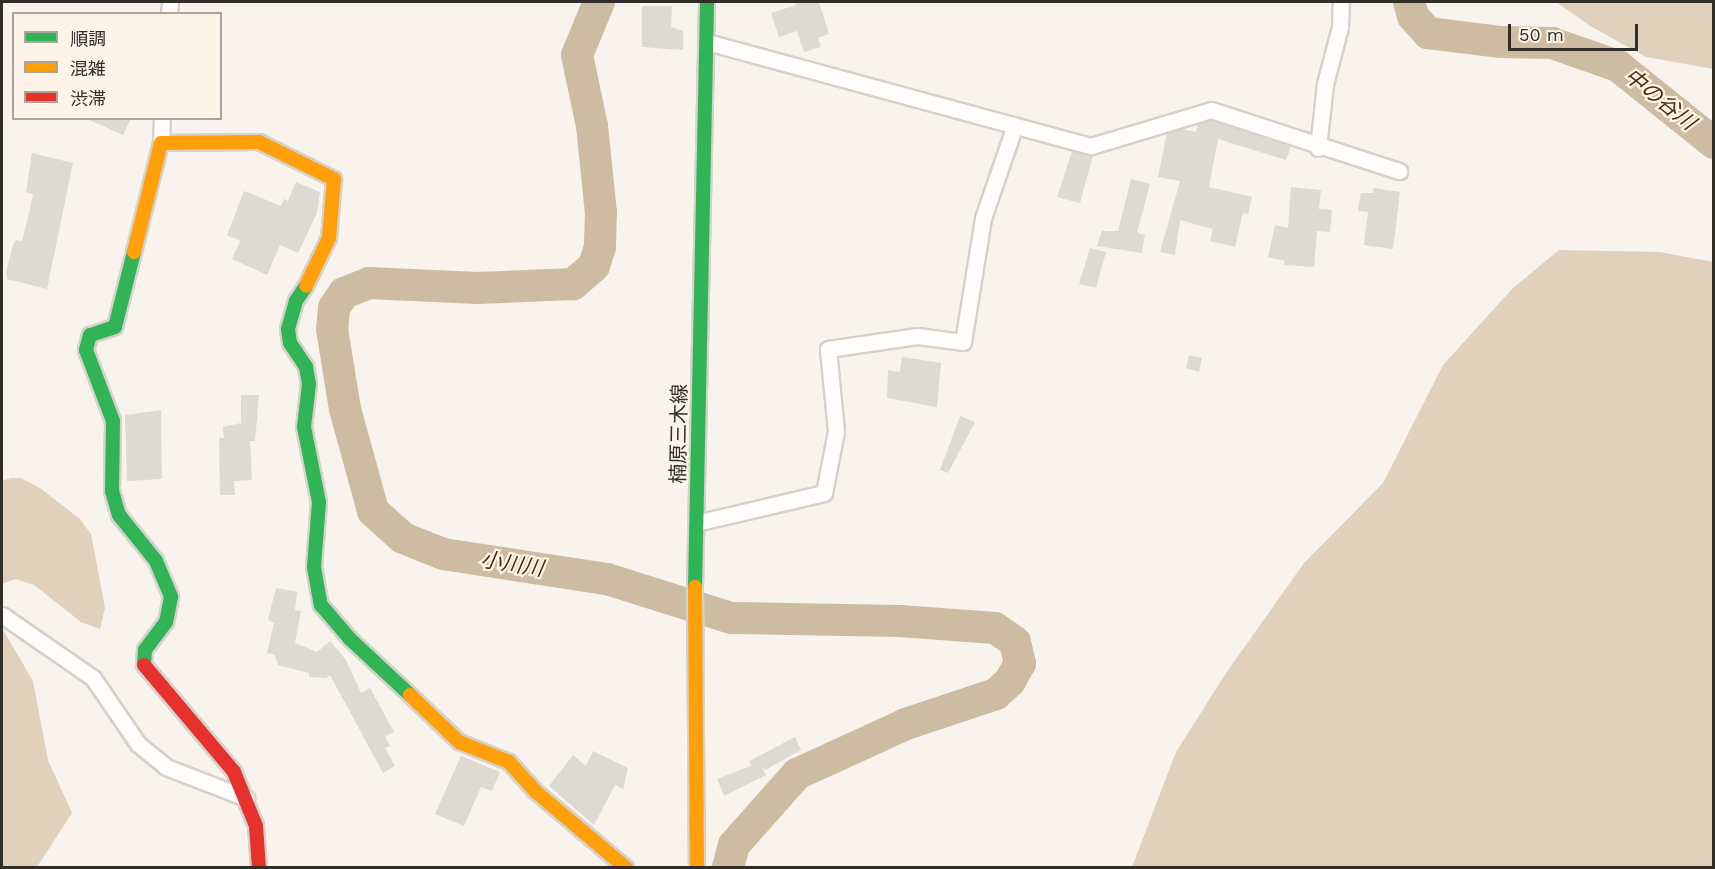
<!DOCTYPE html>
<meta charset="utf-8">
<style>
body{margin:0}
#map{position:relative;width:1715px;height:869px;overflow:hidden;background:#f8f3ec;font-family:"Work Sans","Noto Sans JP",sans-serif}
div>[style]{position:absolute}
.forest>*{inset:0;background:#e1d1bc}
.river>*{height:32px;margin:-16px;padding:0 16px;transform-origin:16px;border-radius:16px;background:#cdbba2}
.building>*{inset:0;background:#ddd9d3}
.roads{filter:drop-shadow(2px 0 #d5d1cb) drop-shadow(-2px 0 #d5d1cb) drop-shadow(0 2px #d5d1cb) drop-shadow(0 -2px #d5d1cb)}
.street>*{height:15px;margin:-7.5px;padding:0 7.5px;transform-origin:7.5px;border-radius:7.5px;background:#fefdfc}
.fast>*{height:14px;margin:-7px;padding:0 7px;transform-origin:7px;border-radius:7px;background:#30b455}
.slow>*{height:14px;margin:-7px;padding:0 7px;transform-origin:7px;border-radius:7px;background:#ff9f0a}
.jam>*{height:14px;margin:-7px;padding:0 7px;transform-origin:7px;border-radius:7px;background:#e5322d}
span{translate:-50% -50%;white-space:nowrap;text-align:center;line-height:1.15;-webkit-text-stroke:4.5px #fdf4e7;paint-order:stroke}
.street-label{font-size:20px;color:#312d28}
.water-label{font-size:21px;color:#472e02;font-style:italic}
.frame{position:absolute;inset:0;border:3px solid #312d28;pointer-events:none}
.legend{position:absolute;left:12px;top:12px;width:210px;height:108px;box-sizing:border-box;background:#fdf4e7;border:2px solid #aba49b;margin:0;padding:8px 10px;list-style:none;font-size:18px;color:#312d28}
.legend li{display:flex;align-items:center;gap:12px;height:30px}
.legend b{width:30px;border:2px solid #aba49b}
.scale{position:absolute;left:1508px;top:24px;width:130px;height:27px;box-sizing:border-box;border:3px solid #312d28;border-top:0;padding-left:8px;font-size:18px;line-height:21px;white-space:nowrap;color:#312d28;-webkit-text-stroke:4px #fdf4e7;paint-order:stroke}
</style>
<div id="map">
<div class="forest">
<i style="clip-path:polygon(1556px 2px,1713px 2px,1713px 69px,1646px 57px,1592px 27px)"></i>
<i style="clip-path:polygon(1559px 250px,1660px 252px,1713px 262px,1713px 867px,1132px 867px,1176px 752px,1226px 673px,1304px 563px,1383px 483px,1443px 365px,1513px 288px)"></i>
<i style="clip-path:polygon(11px 478px,21px 478px,40px 488px,80px 519px,91px 534px,105px 608px,100px 629px,81px 622px,34px 585px,16px 579px,2px 584px,2px 481px)"></i>
<i style="clip-path:polygon(2px 628px,33px 681px,48px 760px,72px 813px,37px 867px,2px 867px)"></i>
</div>
<div class="river">
<i style="left:599px;top:2px;width:57px;rotate:112.5deg"></i>
<i style="left:577px;top:55px;width:73px;rotate:78.1deg"></i>
<i style="left:592px;top:126px;width:87px;rotate:84.1deg"></i>
<i style="left:601px;top:213px;width:34px;rotate:92deg"></i>
<i style="left:600px;top:247px;width:20px;rotate:108deg"></i>
<i style="left:594px;top:266px;width:28px;rotate:139deg"></i>
<i style="left:573px;top:284px;width:96px;rotate:177.6deg"></i>
<i style="left:477px;top:288px;width:108px;rotate:-177.3deg"></i>
<i style="left:369px;top:283px;width:27px;rotate:158deg"></i>
<i style="left:344px;top:293px;width:18px;rotate:124deg"></i>
<i style="left:334px;top:308px;width:21px;rotate:95deg"></i>
<i style="left:332px;top:329px;width:81px;rotate:80.8deg"></i>
<i style="left:345px;top:409px;width:106px;rotate:74.6deg"></i>
<i style="left:373px;top:511px;width:40px;rotate:42deg"></i>
<i style="left:403px;top:538px;width:43px;rotate:21.8deg"></i>
<i style="left:443px;top:554px;width:166px;rotate:8.7deg"></i>
<i style="left:607px;top:579px;width:130px;rotate:17.5deg"></i>
<i style="left:731px;top:618px;width:169px;rotate:1deg"></i>
<i style="left:900px;top:621px;width:95px;rotate:4.2deg"></i>
<i style="left:995px;top:628px;width:24px;rotate:35deg"></i>
<i style="left:1015px;top:642px;width:22px;rotate:77deg"></i>
<i style="left:1020px;top:663px;width:21px;rotate:119deg"></i>
<i style="left:1010px;top:681px;width:19px;rotate:137deg"></i>
<i style="left:996px;top:694px;width:95px;rotate:161.6deg"></i>
<i style="left:906px;top:724px;width:120px;rotate:155.4deg"></i>
<i style="left:797px;top:774px;width:95px;rotate:131.6deg"></i>
<i style="left:734px;top:845px;width:24px;rotate:105deg"></i>
<i style="left:1409px;top:2px;width:15px;rotate:74deg"></i>
<i style="left:1413px;top:16px;width:23px;rotate:49deg"></i>
<i style="left:1428px;top:33px;width:74px;rotate:7deg"></i>
<i style="left:1501px;top:42px;width:51px;rotate:1.1deg"></i>
<i style="left:1552px;top:43px;width:70px;rotate:19.2deg"></i>
<i style="left:1618px;top:66px;width:123px;rotate:38.7deg"></i>
</div>
<div class="building">
<i style="clip-path:polygon(795px 2px,819px 2px,829px 34px,818px 38px,821px 47px,804px 52px,797px 31px,779px 37px,771px 13px,796px 5px)"></i>
<i style="clip-path:polygon(642px 6px,672px 6px,671px 27px,683px 31px,683px 50px,642px 47px)"></i>
<i style="clip-path:polygon(85px 118px,131px 118px,123px 135px)"></i>
<i style="clip-path:polygon(1210px 120px,1291px 147px,1286px 160px,1218px 139px,1209px 187px,1252px 197px,1248px 214px,1243px 213px,1235px 247px,1210px 241px,1213px 229px,1180px 220px,1175px 255px,1160px 252px,1180px 181px,1158px 177px,1167px 133px,1180px 129px,1196px 132px,1198px 124px)"></i>
<i style="clip-path:polygon(1072px 151px,1093px 155px,1080px 203px,1057px 197px)"></i>
<i style="clip-path:polygon(32px 153px,73px 163px,47px 289px,7px 279px,6px 272px,13px 245px,16px 240px,22px 241px,30px 210px,33px 194px,26px 192px)"></i>
<i style="clip-path:polygon(1131px 179px,1150px 184px,1137px 233px,1145px 235px,1142px 253px,1097px 246px,1102px 231px,1118px 231px)"></i>
<i style="clip-path:polygon(296px 182px,320px 192px,317px 213px,298px 253px,280px 245px,267px 275px,232px 259px,240px 241px,227px 235px,244px 191px,281px 206px,284px 199px,288px 201px)"></i>
<i style="clip-path:polygon(1291px 187px,1321px 190px,1319px 209px,1332px 210px,1330px 232px,1317px 231px,1314px 267px,1284px 265px,1285px 261px,1268px 257px,1275px 225px,1288px 228px)"></i>
<i style="clip-path:polygon(1374px 188px,1400px 192px,1393px 249px,1364px 245px,1368px 212px,1358px 211px,1361px 193px,1373px 193px)"></i>
<i style="clip-path:polygon(1090px 248px,1106px 252px,1096px 288px,1079px 284px)"></i>
<i style="clip-path:polygon(1189px 355px,1202px 358px,1199px 372px,1186px 368px)"></i>
<i style="clip-path:polygon(902px 357px,941px 363px,937px 407px,887px 398px,888px 370px,900px 372px)"></i>
<i style="clip-path:polygon(241px 395px,259px 395px,255px 441px,250px 441px,252px 480px,234px 481px,235px 495px,220px 495px,219px 438px,224px 438px,223px 427px,241px 423px)"></i>
<i style="clip-path:polygon(161px 410px,162px 479px,127px 481px,125px 415px)"></i>
<i style="clip-path:polygon(960px 416px,975px 422px,948px 473px,940px 470px)"></i>
<i style="clip-path:polygon(276px 588px,297px 592px,295px 610px,301px 611px,295px 643px,317px 652px,330px 641px,346px 660px,361px 693px,370px 688px,394px 732px,385px 737px,390px 746px,385px 748px,395px 766px,383px 773px,330px 675px,326px 678px,309px 677px,309px 673px,278px 665px,275px 655px,267px 653px,274px 623px,268px 620px)"></i>
<i style="clip-path:polygon(795px 737px,801px 750px,765px 770px,761px 766px,766px 775px,724px 796px,717px 779px,751px 766px,749px 761px)"></i>
<i style="clip-path:polygon(593px 751px,628px 768px,623px 789px,615px 785px,594px 825px,549px 786px,573px 755px,586px 766px)"></i>
<i style="clip-path:polygon(461px 756px,500px 772px,492px 791px,481px 787px,464px 826px,435px 814px)"></i>
</div>
<div class="roads">
<div class="street">
<i style="left:169px;top:14px;width:12px;rotate:-85deg"></i>
<i style="left:707px;top:42px;width:398px;rotate:15.2deg"></i>
<i style="left:1091px;top:146px;width:125px;rotate:-16.7deg"></i>
<i style="left:1211px;top:110px;width:198px;rotate:18deg"></i>
<i style="left:161px;top:143px;width:25px;rotate:-88deg"></i>
<i style="left:1318px;top:148px;width:64px;rotate:-83.8deg"></i>
<i style="left:1325px;top:84px;width:59px;rotate:-75.3deg"></i>
<i style="left:1340px;top:27px;width:25px;rotate:-88deg"></i>
<i style="left:696px;top:523px;width:131px;rotate:-13.2deg"></i>
<i style="left:824px;top:493px;width:63px;rotate:-79deg"></i>
<i style="left:836px;top:431px;width:82px;rotate:-95.6deg"></i>
<i style="left:828px;top:349px;width:90px;rotate:-8.3deg"></i>
<i style="left:917px;top:336px;width:46px;rotate:7.4deg"></i>
<i style="left:963px;top:342px;width:126px;rotate:-80.8deg"></i>
<i style="left:983px;top:218px;width:98px;rotate:-71deg"></i>
<i style="left:2px;top:615px;width:111px;rotate:34.7deg"></i>
<i style="left:93px;top:678px;width:80px;rotate:55.7deg"></i>
<i style="left:138px;top:744px;width:36px;rotate:39deg"></i>
<i style="left:166px;top:767px;width:86px;rotate:21.2deg"></i>
</div>
<div class="fast">
<i style="left:134px;top:252px;width:77px;rotate:104.2deg"></i>
<i style="left:115px;top:327px;width:26px;rotate:162deg"></i>
<i style="left:90px;top:335px;width:16px;rotate:105deg"></i>
<i style="left:86px;top:350px;width:76px;rotate:69.2deg"></i>
<i style="left:113px;top:421px;width:70px;rotate:90.8deg"></i>
<i style="left:112px;top:491px;width:25px;rotate:74deg"></i>
<i style="left:119px;top:515px;width:59px;rotate:51.2deg"></i>
<i style="left:156px;top:561px;width:39px;rotate:67deg"></i>
<i style="left:171px;top:597px;width:25px;rotate:101deg"></i>
<i style="left:166px;top:622px;width:35px;rotate:127deg"></i>
<i style="left:145px;top:650px;width:15px;rotate:94deg"></i>
<i style="left:306px;top:286px;width:18px;rotate:124deg"></i>
<i style="left:296px;top:301px;width:29px;rotate:106deg"></i>
<i style="left:288px;top:329px;width:14px;rotate:82deg"></i>
<i style="left:290px;top:343px;width:29px;rotate:56deg"></i>
<i style="left:306px;top:367px;width:17px;rotate:80deg"></i>
<i style="left:309px;top:384px;width:43px;rotate:96.6deg"></i>
<i style="left:304px;top:427px;width:76px;rotate:78.7deg"></i>
<i style="left:319px;top:502px;width:65px;rotate:94.4deg"></i>
<i style="left:314px;top:567px;width:39px;rotate:80deg"></i>
<i style="left:321px;top:605px;width:45px;rotate:49.5deg"></i>
<i style="left:350px;top:639px;width:82px;rotate:43deg"></i>
<i style="left:695px;top:587px;width:585px;rotate:-88.82deg"></i>
</div>
<div class="slow">
<i style="left:134px;top:252px;width:112px;rotate:-76.1deg"></i>
<i style="left:161px;top:143px;width:98px;rotate:-0.6deg"></i>
<i style="left:259px;top:142px;width:84px;rotate:26.3deg"></i>
<i style="left:334px;top:179px;width:59px;rotate:94.8deg"></i>
<i style="left:329px;top:238px;width:53px;rotate:115.6deg"></i>
<i style="left:695px;top:587px;width:281px;rotate:89.6deg"></i>
<i style="left:410px;top:695px;width:68px;rotate:43.8deg"></i>
<i style="left:459px;top:742px;width:54px;rotate:21.8deg"></i>
<i style="left:509px;top:762px;width:39px;rotate:48deg"></i>
<i style="left:535px;top:791px;width:119px;rotate:40.2deg"></i>
</div>
<div class="jam">
<i style="left:144px;top:665px;width:140px;rotate:49.9deg"></i>
<i style="left:234px;top:772px;width:58px;rotate:67.8deg"></i>
<i style="left:256px;top:826px;width:42px;rotate:85.9deg"></i>
</div>
</div>
<div class="street-label">
<span style="left:679px;top:434px;rotate:-89deg">楠原三木線</span>
</div>
<div class="water-label">
<span style="left:1660px;top:99px;rotate:39deg">中の谷川</span>
<span style="left:512px;top:564px;rotate:9deg">小川川</span>
</div>
<div class="frame"></div>
<ul class="legend">
<li><b style="height:8px;background:#30b455"></b>順調</li>
<li><b style="height:8px;background:#ff9f0a"></b>混雑</li>
<li><b style="height:8px;background:#e5322d"></b>渋滞</li>
</ul>
<div class="scale">50 m</div>
</div>
